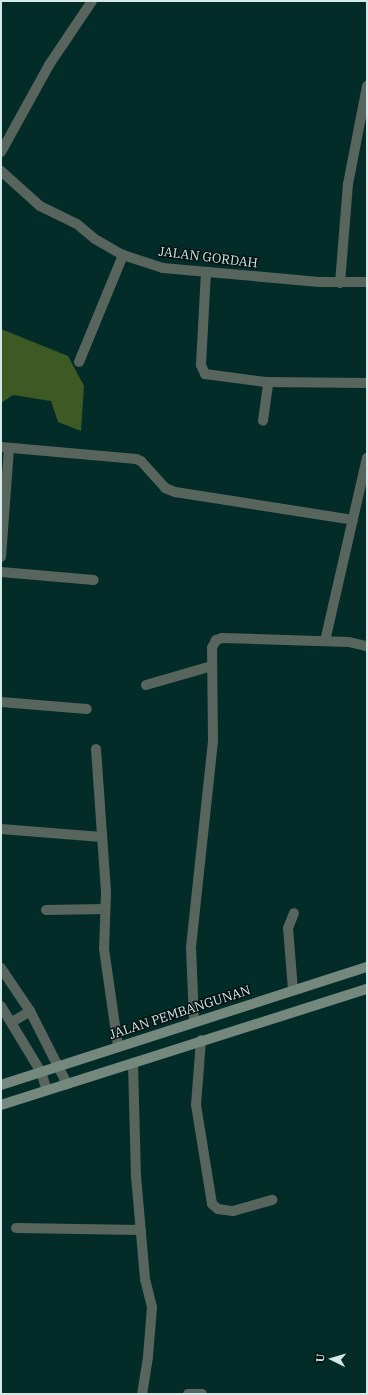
<!DOCTYPE html>
<style>
body{margin:0}
#map{position:relative;width:368px;height:1395px;overflow:hidden;background:#032c29;font-family:"IBM Plex Serif",serif}
div>[style]{position:absolute}
.forest>*{inset:0;background:#3d5924}
.minor>*{height:10px;margin:-5px;padding:0 5px;transform-origin:5px;border-radius:5px;background:#58655d}
.secondary>*{height:10px;margin:-5px;padding:0 5px;transform-origin:5px;border-radius:5px;background:#74887d}
span{translate:-50% -50%;white-space:nowrap;text-align:center;line-height:1.15;-webkit-text-stroke:3px #031110;paint-order:stroke}
.street-label{font-size:13px;color:#d5e9e7}
.frame{position:absolute;inset:0;border:2px solid #d5e9e7;pointer-events:none}
.north{position:absolute;left:312px;top:1339px;width:40px;height:40px;-webkit-text-stroke:3px #031110;paint-order:stroke;rotate:275deg;font-size:11px;font-weight:700;line-height:16px;text-align:center;color:#d5e9e7}
.north::after{content:'';display:block;margin:auto;width:14px;height:18px;background:#d5e9e7;clip-path:polygon(50% 0,100% 100%,50% 72%,0 100%)}
</style>
<div id="map">
<div class="forest">
<i style="clip-path:polygon(1px 329px,68px 356px,84px 386px,81px 431px,58px 422px,51px 401px,13px 395px,1px 403px)"></i>
</div>
<div class="minor">
<i style="left:1px;top:152px;width:99px;rotate:-61.1deg"></i>
<i style="left:49px;top:65px;width:77px;rotate:-56.1deg"></i>
<i style="left:1px;top:171px;width:52px;rotate:41.9deg"></i>
<i style="left:40px;top:206px;width:41px;rotate:25.9deg"></i>
<i style="left:77px;top:224px;width:23px;rotate:40deg"></i>
<i style="left:95px;top:239px;width:32px;rotate:30deg"></i>
<i style="left:123px;top:255px;width:42px;rotate:18deg"></i>
<i style="left:163px;top:268px;width:157px;rotate:5.1deg"></i>
<i style="left:319px;top:282px;width:48px"></i>
<i style="left:206px;top:272px;width:93px;rotate:93.1deg"></i>
<i style="left:201px;top:365px;width:10px;rotate:66deg"></i>
<i style="left:205px;top:374px;width:61px;rotate:7.6deg"></i>
<i style="left:265px;top:382px;width:4px;rotate:45deg"></i>
<i style="left:268px;top:385px;width:36px;rotate:98deg"></i>
<i style="left:340px;top:283px;width:99px;rotate:-85.4deg"></i>
<i style="left:348px;top:184px;width:100px;rotate:-79deg"></i>
<i style="left:79px;top:362px;width:116px;rotate:-67.6deg"></i>
<i style="left:265px;top:382px;width:102px;rotate:0.6deg"></i>
<i style="left:1px;top:447px;width:136px;rotate:5.1deg"></i>
<i style="left:136px;top:459px;width:5px;rotate:22deg"></i>
<i style="left:141px;top:461px;width:36px;rotate:48deg"></i>
<i style="left:165px;top:488px;width:11px;rotate:22deg"></i>
<i style="left:175px;top:492px;width:180px;rotate:8.9deg"></i>
<i style="left:1px;top:557px;width:109px;rotate:-85.8deg"></i>
<i style="left:1px;top:572px;width:93px;rotate:4.9deg"></i>
<i style="left:325px;top:641px;width:188px;rotate:-77.1deg"></i>
<i style="left:146px;top:685px;width:69px;rotate:-16.1deg"></i>
<i style="left:1px;top:702px;width:86px;rotate:4.7deg"></i>
<i style="left:96px;top:749px;width:144px;rotate:86deg"></i>
<i style="left:106px;top:893px;width:56px;rotate:92deg"></i>
<i style="left:104px;top:949px;width:98px;rotate:81.8deg"></i>
<i style="left:1px;top:829px;width:101px;rotate:4.5deg"></i>
<i style="left:46px;top:910px;width:58px;rotate:-1deg"></i>
<i style="left:1px;top:968px;width:52px;rotate:56deg"></i>
<i style="left:30px;top:1011px;width:82px;rotate:63.1deg"></i>
<i style="left:293px;top:990px;width:62px;rotate:-94.6deg"></i>
<i style="left:288px;top:928px;width:16px;rotate:-68deg"></i>
<i style="left:1px;top:1006px;width:77px;rotate:58.8deg"></i>
<i style="left:41px;top:1072px;width:19px;rotate:72deg"></i>
<i style="left:194px;top:1021px;width:74px;rotate:-92.3deg"></i>
<i style="left:191px;top:947px;width:207px;rotate:-83.9deg"></i>
<i style="left:213px;top:741px;width:93px;rotate:-90.6deg"></i>
<i style="left:212px;top:648px;width:9px;rotate:-63deg"></i>
<i style="left:216px;top:640px;width:6px;rotate:-18deg"></i>
<i style="left:222px;top:638px;width:127px;rotate:1.8deg"></i>
<i style="left:349px;top:642px;width:18px;rotate:13deg"></i>
<i style="left:12px;top:1022px;width:21px;rotate:-31deg"></i>
<i style="left:201px;top:1040px;width:65px;rotate:94.4deg"></i>
<i style="left:196px;top:1105px;width:100px;rotate:80.8deg"></i>
<i style="left:212px;top:1204px;width:8px;rotate:40deg"></i>
<i style="left:218px;top:1209px;width:15px;rotate:8deg"></i>
<i style="left:233px;top:1211px;width:41px;rotate:-15.8deg"></i>
<i style="left:133px;top:1063px;width:113px;rotate:88.5deg"></i>
<i style="left:136px;top:1176px;width:103px;rotate:85deg"></i>
<i style="left:145px;top:1279px;width:29px;rotate:76deg"></i>
<i style="left:152px;top:1307px;width:50px;rotate:94.6deg"></i>
<i style="left:148px;top:1357px;width:37px;rotate:99deg"></i>
<i style="left:16px;top:1228px;width:125px;rotate:0.9deg"></i>
<i style="left:188px;top:1394px;width:14px"></i>
</div>
<div class="secondary">
<i style="left:1px;top:1085px;width:385px;rotate:-17.9deg"></i>
<i style="left:1px;top:1105px;width:384px;rotate:-17.6deg"></i>
</div>
<div class="street-label">
<span style="left:208px;top:258px;rotate:7deg">JALAN GORDAH</span>
<span style="left:180px;top:1013px;rotate:-18deg">JALAN PEMBANGUNAN</span>
</div>
<div class="frame"></div>
<div class="north">U</div>
</div>
